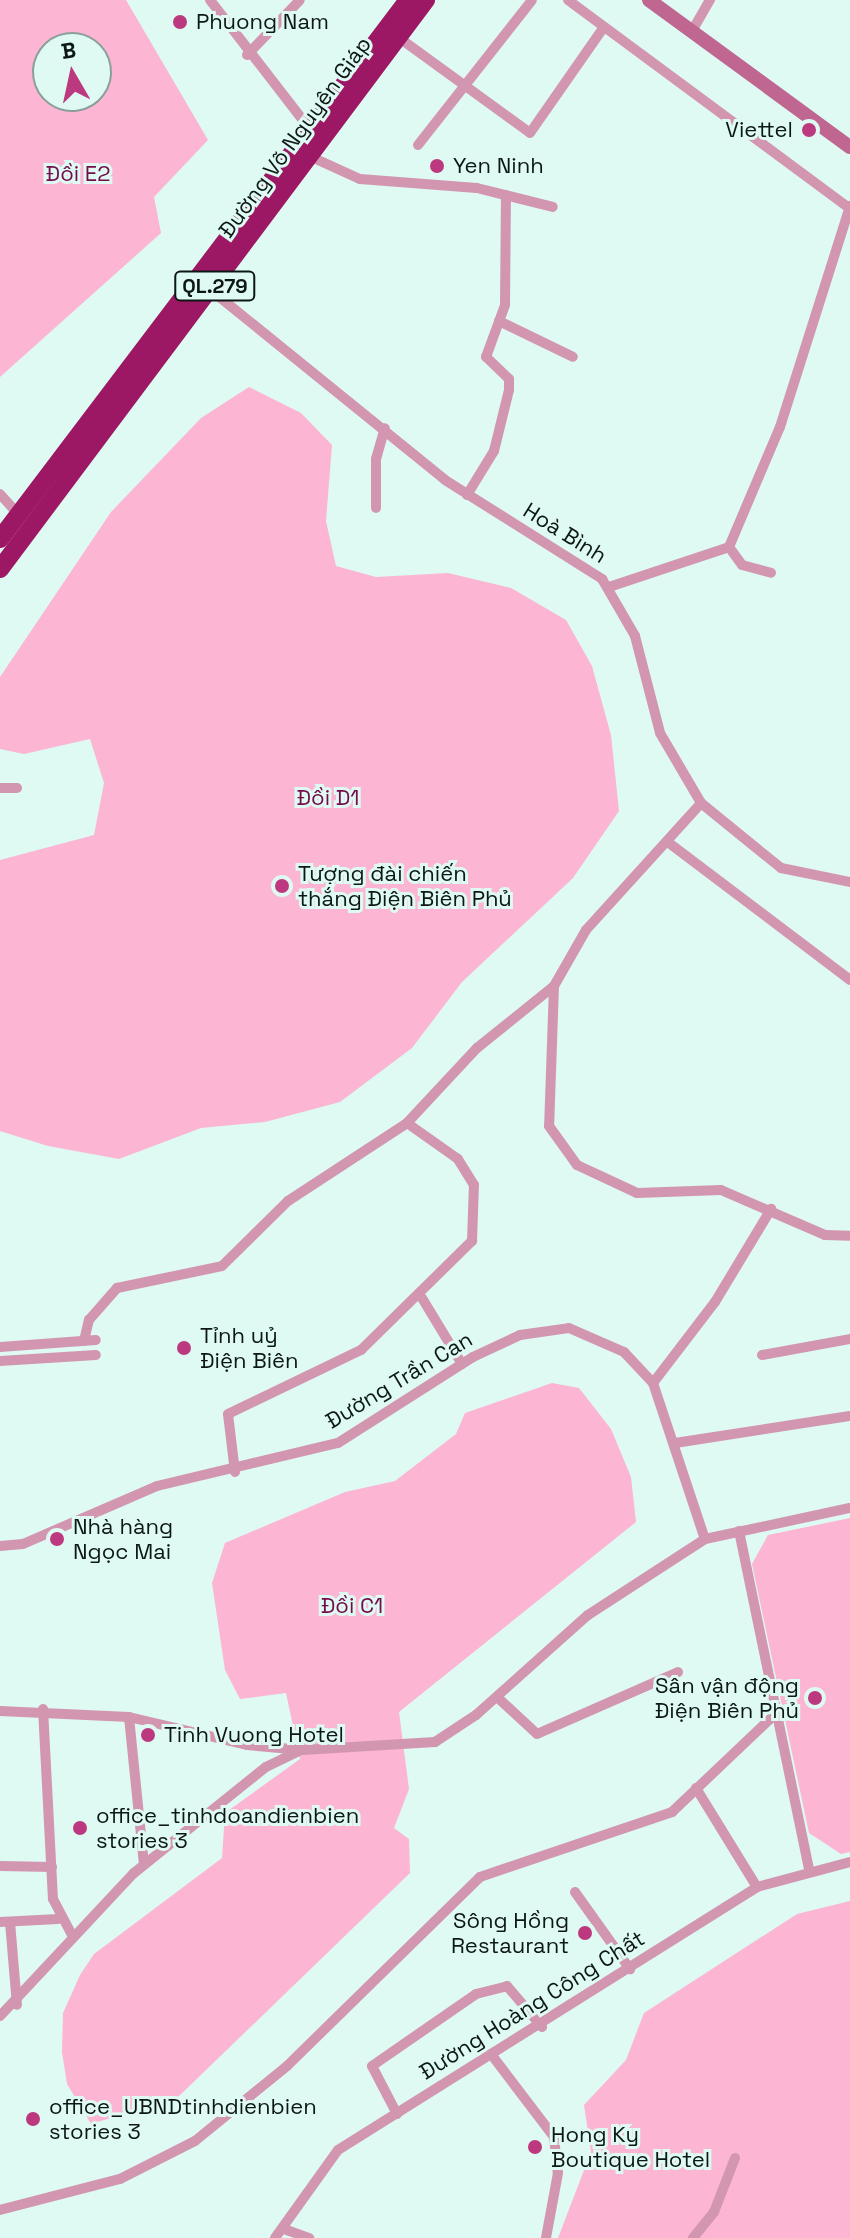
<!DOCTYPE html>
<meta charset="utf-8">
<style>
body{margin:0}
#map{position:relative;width:850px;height:2238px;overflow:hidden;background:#defaf3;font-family:"Space Grotesk",sans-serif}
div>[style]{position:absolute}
.green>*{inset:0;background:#fcb5d3}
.street>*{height:10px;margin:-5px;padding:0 5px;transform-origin:5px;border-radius:5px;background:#d396b0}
.secondary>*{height:14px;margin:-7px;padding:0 7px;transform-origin:7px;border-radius:7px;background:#bf6790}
.highway>*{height:18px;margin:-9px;padding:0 9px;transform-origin:9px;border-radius:9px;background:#9d1864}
.dots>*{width:22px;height:22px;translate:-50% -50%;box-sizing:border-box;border:4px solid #defaf3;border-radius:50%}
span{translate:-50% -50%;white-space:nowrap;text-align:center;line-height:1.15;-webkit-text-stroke:6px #defaf3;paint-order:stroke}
.shield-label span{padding:2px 6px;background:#defaf3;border:2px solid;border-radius:6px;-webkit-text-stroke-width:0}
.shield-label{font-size:20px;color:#0d1715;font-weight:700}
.poi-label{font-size:22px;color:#0d1715}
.left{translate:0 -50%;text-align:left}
.right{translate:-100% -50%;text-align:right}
.street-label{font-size:22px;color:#0d1715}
.park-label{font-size:22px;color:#760b4a}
.north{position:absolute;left:32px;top:32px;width:80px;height:80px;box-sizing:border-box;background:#defaf3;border:2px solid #8a9f9a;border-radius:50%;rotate:351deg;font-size:22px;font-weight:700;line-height:32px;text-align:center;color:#0d1715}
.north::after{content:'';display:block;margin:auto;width:28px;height:36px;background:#bd397f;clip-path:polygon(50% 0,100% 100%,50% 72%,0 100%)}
</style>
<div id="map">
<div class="green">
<i style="clip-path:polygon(evenodd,0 0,126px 0,208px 140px,154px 197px,161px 233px,0 377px,0 0,48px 48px,96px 48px,96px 96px,48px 96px,48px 48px)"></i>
<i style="clip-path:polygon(249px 387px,301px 413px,332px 445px,326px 521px,336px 566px,376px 577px,448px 573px,511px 588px,566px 620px,592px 666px,611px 735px,619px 811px,573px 878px,462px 982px,412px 1048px,340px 1102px,265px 1122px,201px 1128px,119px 1159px,48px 1146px,0 1131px,0 860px,94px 835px,104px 783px,90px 739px,24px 754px,0 749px,0 677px,111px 512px,201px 418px)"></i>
<i style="clip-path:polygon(552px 1383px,579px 1388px,611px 1429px,631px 1477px,636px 1522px,399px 1712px,409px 1789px,394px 1828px,409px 1839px,410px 1873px,177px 2098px,91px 2124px,67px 2084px,62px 2052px,63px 2013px,80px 1975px,94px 1954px,222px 1858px,225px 1813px,300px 1759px,286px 1693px,240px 1699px,225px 1670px,212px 1583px,225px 1543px,345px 1492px,395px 1481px,456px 1434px,465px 1413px)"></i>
<i style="clip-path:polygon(850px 1518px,850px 1852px,841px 1854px,809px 1833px,752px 1564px,768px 1535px)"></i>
<i style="clip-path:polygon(850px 1901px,850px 2238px,558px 2238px,591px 2152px,584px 2105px,626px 2060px,644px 2013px,797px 1914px)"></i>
</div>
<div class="street">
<i style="left:210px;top:0;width:167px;rotate:52.3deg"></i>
<i style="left:568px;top:0;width:351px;rotate:36.5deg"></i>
<i style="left:692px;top:31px;width:36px;rotate:-60deg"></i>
<i style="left:398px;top:37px;width:163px;rotate:36deg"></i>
<i style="left:530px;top:133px;width:129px;rotate:-55.1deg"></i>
<i style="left:247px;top:55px;width:76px;rotate:-46.1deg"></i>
<i style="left:418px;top:145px;width:184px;rotate:-51.8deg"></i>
<i style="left:307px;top:155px;width:58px;rotate:24.4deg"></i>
<i style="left:360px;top:179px;width:117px;rotate:4.4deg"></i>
<i style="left:477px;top:188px;width:78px;rotate:14deg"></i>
<i style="left:212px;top:291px;width:300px;rotate:39deg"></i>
<i style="left:445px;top:480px;width:186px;rotate:32.2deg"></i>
<i style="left:602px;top:579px;width:66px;rotate:59.9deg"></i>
<i style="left:635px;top:636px;width:100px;rotate:75.5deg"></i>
<i style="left:660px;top:733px;width:81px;rotate:59.6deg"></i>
<i style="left:701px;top:803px;width:103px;rotate:39.1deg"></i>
<i style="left:781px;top:868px;width:70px;rotate:11.5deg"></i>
<i style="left:499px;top:321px;width:82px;rotate:25.9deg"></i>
<i style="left:0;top:494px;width:28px;rotate:48deg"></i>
<i style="left:467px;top:495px;width:52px;rotate:-58.5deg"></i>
<i style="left:494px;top:451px;width:63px;rotate:-76.2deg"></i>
<i style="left:509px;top:390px;width:11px;rotate:-90deg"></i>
<i style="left:509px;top:379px;width:32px;rotate:-136deg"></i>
<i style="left:486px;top:357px;width:55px;rotate:-69.9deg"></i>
<i style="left:505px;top:305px;width:110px;rotate:-89.5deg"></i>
<i style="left:376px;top:508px;width:49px;rotate:-90deg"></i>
<i style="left:376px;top:459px;width:32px;rotate:-74deg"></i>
<i style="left:729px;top:547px;width:22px;rotate:54deg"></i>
<i style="left:742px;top:565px;width:30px;rotate:15deg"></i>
<i style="left:609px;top:587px;width:126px;rotate:-18.4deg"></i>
<i style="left:729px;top:547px;width:130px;rotate:-67deg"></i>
<i style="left:780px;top:427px;width:232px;rotate:-72.4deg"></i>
<i style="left:0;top:788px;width:17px"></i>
<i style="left:669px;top:843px;width:227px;rotate:37.1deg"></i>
<i style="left:554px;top:986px;width:140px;rotate:92deg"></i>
<i style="left:549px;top:1126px;width:48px;rotate:54.3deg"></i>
<i style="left:577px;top:1165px;width:66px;rotate:25deg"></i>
<i style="left:637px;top:1193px;width:84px;rotate:-2deg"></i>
<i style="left:721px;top:1190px;width:113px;rotate:23.4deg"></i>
<i style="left:825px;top:1235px;width:25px;rotate:2deg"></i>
<i style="left:422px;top:1298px;width:77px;rotate:58.8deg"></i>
<i style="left:84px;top:1341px;width:22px;rotate:-77deg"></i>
<i style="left:89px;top:1320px;width:43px;rotate:-48.8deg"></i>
<i style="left:117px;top:1288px;width:107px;rotate:-11.8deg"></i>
<i style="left:222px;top:1266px;width:93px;rotate:-44.6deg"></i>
<i style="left:288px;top:1201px;width:142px;rotate:-33.2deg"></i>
<i style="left:407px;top:1123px;width:103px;rotate:-47deg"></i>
<i style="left:477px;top:1048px;width:99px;rotate:-38.8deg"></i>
<i style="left:554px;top:986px;width:64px;rotate:-60.3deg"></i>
<i style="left:586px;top:930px;width:171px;rotate:-47.8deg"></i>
<i style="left:0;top:1347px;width:96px;rotate:-4.2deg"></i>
<i style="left:762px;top:1355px;width:89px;rotate:-10.3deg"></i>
<i style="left:0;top:1361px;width:96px;rotate:-3.6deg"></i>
<i style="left:653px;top:1383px;width:102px;rotate:-52.6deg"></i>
<i style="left:715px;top:1302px;width:109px;rotate:-58.9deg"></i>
<i style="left:675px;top:1443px;width:177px;rotate:-8.8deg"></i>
<i style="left:235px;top:1472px;width:58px;rotate:-96.9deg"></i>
<i style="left:228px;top:1414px;width:148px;rotate:-25.7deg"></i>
<i style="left:361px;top:1350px;width:156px;rotate:-44.5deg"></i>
<i style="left:472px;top:1241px;width:56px;rotate:-88deg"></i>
<i style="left:474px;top:1185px;width:31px;rotate:-122deg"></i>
<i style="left:458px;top:1159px;width:62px;rotate:-144.8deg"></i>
<i style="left:739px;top:1531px;width:346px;rotate:78.3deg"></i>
<i style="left:0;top:1546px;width:23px;rotate:-5deg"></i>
<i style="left:23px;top:1544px;width:146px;rotate:-23.4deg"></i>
<i style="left:157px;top:1486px;width:186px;rotate:-13.4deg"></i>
<i style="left:338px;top:1443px;width:160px;rotate:-32.5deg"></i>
<i style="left:473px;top:1357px;width:52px;rotate:-25.1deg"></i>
<i style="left:520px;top:1335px;width:49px;rotate:-8.1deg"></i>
<i style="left:569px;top:1328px;width:60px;rotate:23.6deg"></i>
<i style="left:624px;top:1352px;width:42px;rotate:46.9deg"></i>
<i style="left:653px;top:1383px;width:164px;rotate:71.6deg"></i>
<i style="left:497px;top:1697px;width:54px;rotate:42.8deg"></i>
<i style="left:537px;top:1734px;width:154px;rotate:-23.7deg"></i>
<i style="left:43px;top:1709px;width:190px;rotate:87deg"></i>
<i style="left:53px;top:1899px;width:41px;rotate:62.2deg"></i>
<i style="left:0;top:1711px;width:129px;rotate:2.7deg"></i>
<i style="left:129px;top:1717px;width:121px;rotate:13.3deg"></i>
<i style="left:247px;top:1745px;width:55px;rotate:5.2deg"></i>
<i style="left:302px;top:1750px;width:133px;rotate:-3.4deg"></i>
<i style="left:435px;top:1742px;width:49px;rotate:-33.4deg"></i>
<i style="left:476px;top:1715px;width:150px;rotate:-41.8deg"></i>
<i style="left:588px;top:1615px;width:140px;rotate:-33deg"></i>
<i style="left:705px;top:1539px;width:148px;rotate:-12.1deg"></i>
<i style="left:129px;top:1717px;width:148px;rotate:84.2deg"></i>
<i style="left:696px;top:1788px;width:116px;rotate:58.4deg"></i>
<i style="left:0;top:1866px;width:52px;rotate:1.1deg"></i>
<i style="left:575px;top:1892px;width:95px;rotate:54.5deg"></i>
<i style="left:0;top:1922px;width:58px;rotate:-3deg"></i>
<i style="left:10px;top:1922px;width:83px;rotate:85.2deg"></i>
<i style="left:0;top:2016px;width:196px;rotate:-46.9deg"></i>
<i style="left:134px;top:1873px;width:169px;rotate:-38.8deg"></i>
<i style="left:266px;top:1767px;width:39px;rotate:-26deg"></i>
<i style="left:491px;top:2054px;width:104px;rotate:52.8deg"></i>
<i style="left:554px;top:2137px;width:36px;rotate:84deg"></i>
<i style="left:558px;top:2173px;width:66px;rotate:100.5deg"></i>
<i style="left:397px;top:2114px;width:54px;rotate:-117.5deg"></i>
<i style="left:372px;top:2066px;width:126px;rotate:-34.7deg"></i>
<i style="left:476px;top:1994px;width:32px;rotate:-14deg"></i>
<i style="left:507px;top:1986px;width:54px;rotate:49.5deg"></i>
<i style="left:0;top:2210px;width:124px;rotate:-14.5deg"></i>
<i style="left:120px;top:2179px;width:84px;rotate:-26.9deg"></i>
<i style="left:195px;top:2141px;width:119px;rotate:-39.2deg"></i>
<i style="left:287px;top:2066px;width:270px;rotate:-44.4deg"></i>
<i style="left:480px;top:1877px;width:203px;rotate:-18.7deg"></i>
<i style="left:672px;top:1812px;width:139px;rotate:-43.5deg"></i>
<i style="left:284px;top:2229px;width:27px;rotate:20deg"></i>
<i style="left:275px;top:2238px;width:108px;rotate:-54.4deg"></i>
<i style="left:338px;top:2150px;width:495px;rotate:-32.1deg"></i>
<i style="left:757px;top:1887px;width:96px;rotate:-15deg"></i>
<i style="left:693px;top:2238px;width:33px;rotate:-51deg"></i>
<i style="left:714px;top:2212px;width:58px;rotate:-68.7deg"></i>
</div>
<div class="secondary">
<i style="left:649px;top:0;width:249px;rotate:36.2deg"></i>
</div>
<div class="highway">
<i style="left:0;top:539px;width:676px;rotate:-52.88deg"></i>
<i style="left:0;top:569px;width:711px;rotate:-53.18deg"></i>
</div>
<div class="dots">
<i style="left:180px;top:22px;background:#bd397f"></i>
<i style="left:809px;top:130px;background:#bd397f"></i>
<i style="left:437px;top:166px;background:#bd397f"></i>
<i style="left:282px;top:886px;background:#bd397f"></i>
<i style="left:184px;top:1348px;background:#bd397f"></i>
<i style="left:57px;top:1539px;background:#bd397f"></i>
<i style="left:815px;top:1698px;background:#bd397f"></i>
<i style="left:148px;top:1735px;background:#bd397f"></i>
<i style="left:80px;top:1828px;background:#bd397f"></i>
<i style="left:585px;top:1933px;background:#bd397f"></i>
<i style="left:33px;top:2119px;background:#bd397f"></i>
<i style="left:535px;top:2147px;background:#bd397f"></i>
</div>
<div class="shield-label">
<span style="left:215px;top:286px">QL.279</span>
</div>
<div class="poi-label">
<span class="left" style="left:196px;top:22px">Phuong Nam</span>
<span class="right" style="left:793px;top:130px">Viettel</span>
<span class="left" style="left:453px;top:166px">Yen Ninh</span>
<span class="left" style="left:298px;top:886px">Tượng đài chiến<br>thắng Điện Biên Phủ</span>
<span class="left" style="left:200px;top:1348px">Tỉnh uỷ<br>Điện Biên</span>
<span class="left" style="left:73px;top:1539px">Nhà hàng<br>Ngọc Mai</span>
<span class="right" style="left:799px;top:1698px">Sân vận động<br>Điện Biên Phủ</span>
<span class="left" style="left:164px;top:1735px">Tinh Vuong Hotel</span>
<span class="left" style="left:96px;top:1828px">office_tinhdoandienbien<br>stories 3</span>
<span class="right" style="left:569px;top:1933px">Sông Hồng<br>Restaurant</span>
<span class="left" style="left:49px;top:2119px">office_UBNDtinhdienbien<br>stories 3</span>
<span class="left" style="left:551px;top:2147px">Hong Ky<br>Boutique Hotel</span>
</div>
<div class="street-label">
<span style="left:295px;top:137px;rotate:-54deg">Đường Võ Nguyên Giáp</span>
<span style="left:565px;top:533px;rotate:32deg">Hoà Bình</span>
<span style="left:399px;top:1380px;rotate:-31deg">Đường Trần Can</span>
<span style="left:532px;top:2005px;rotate:-32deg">Đường Hoàng Công Chất</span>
</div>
<div class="park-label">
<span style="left:78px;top:174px">Đồi E2</span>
<span style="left:328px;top:798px">Đồi D1</span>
<span style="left:352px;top:1606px">Đồi C1</span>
</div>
<div class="north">B</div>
</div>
